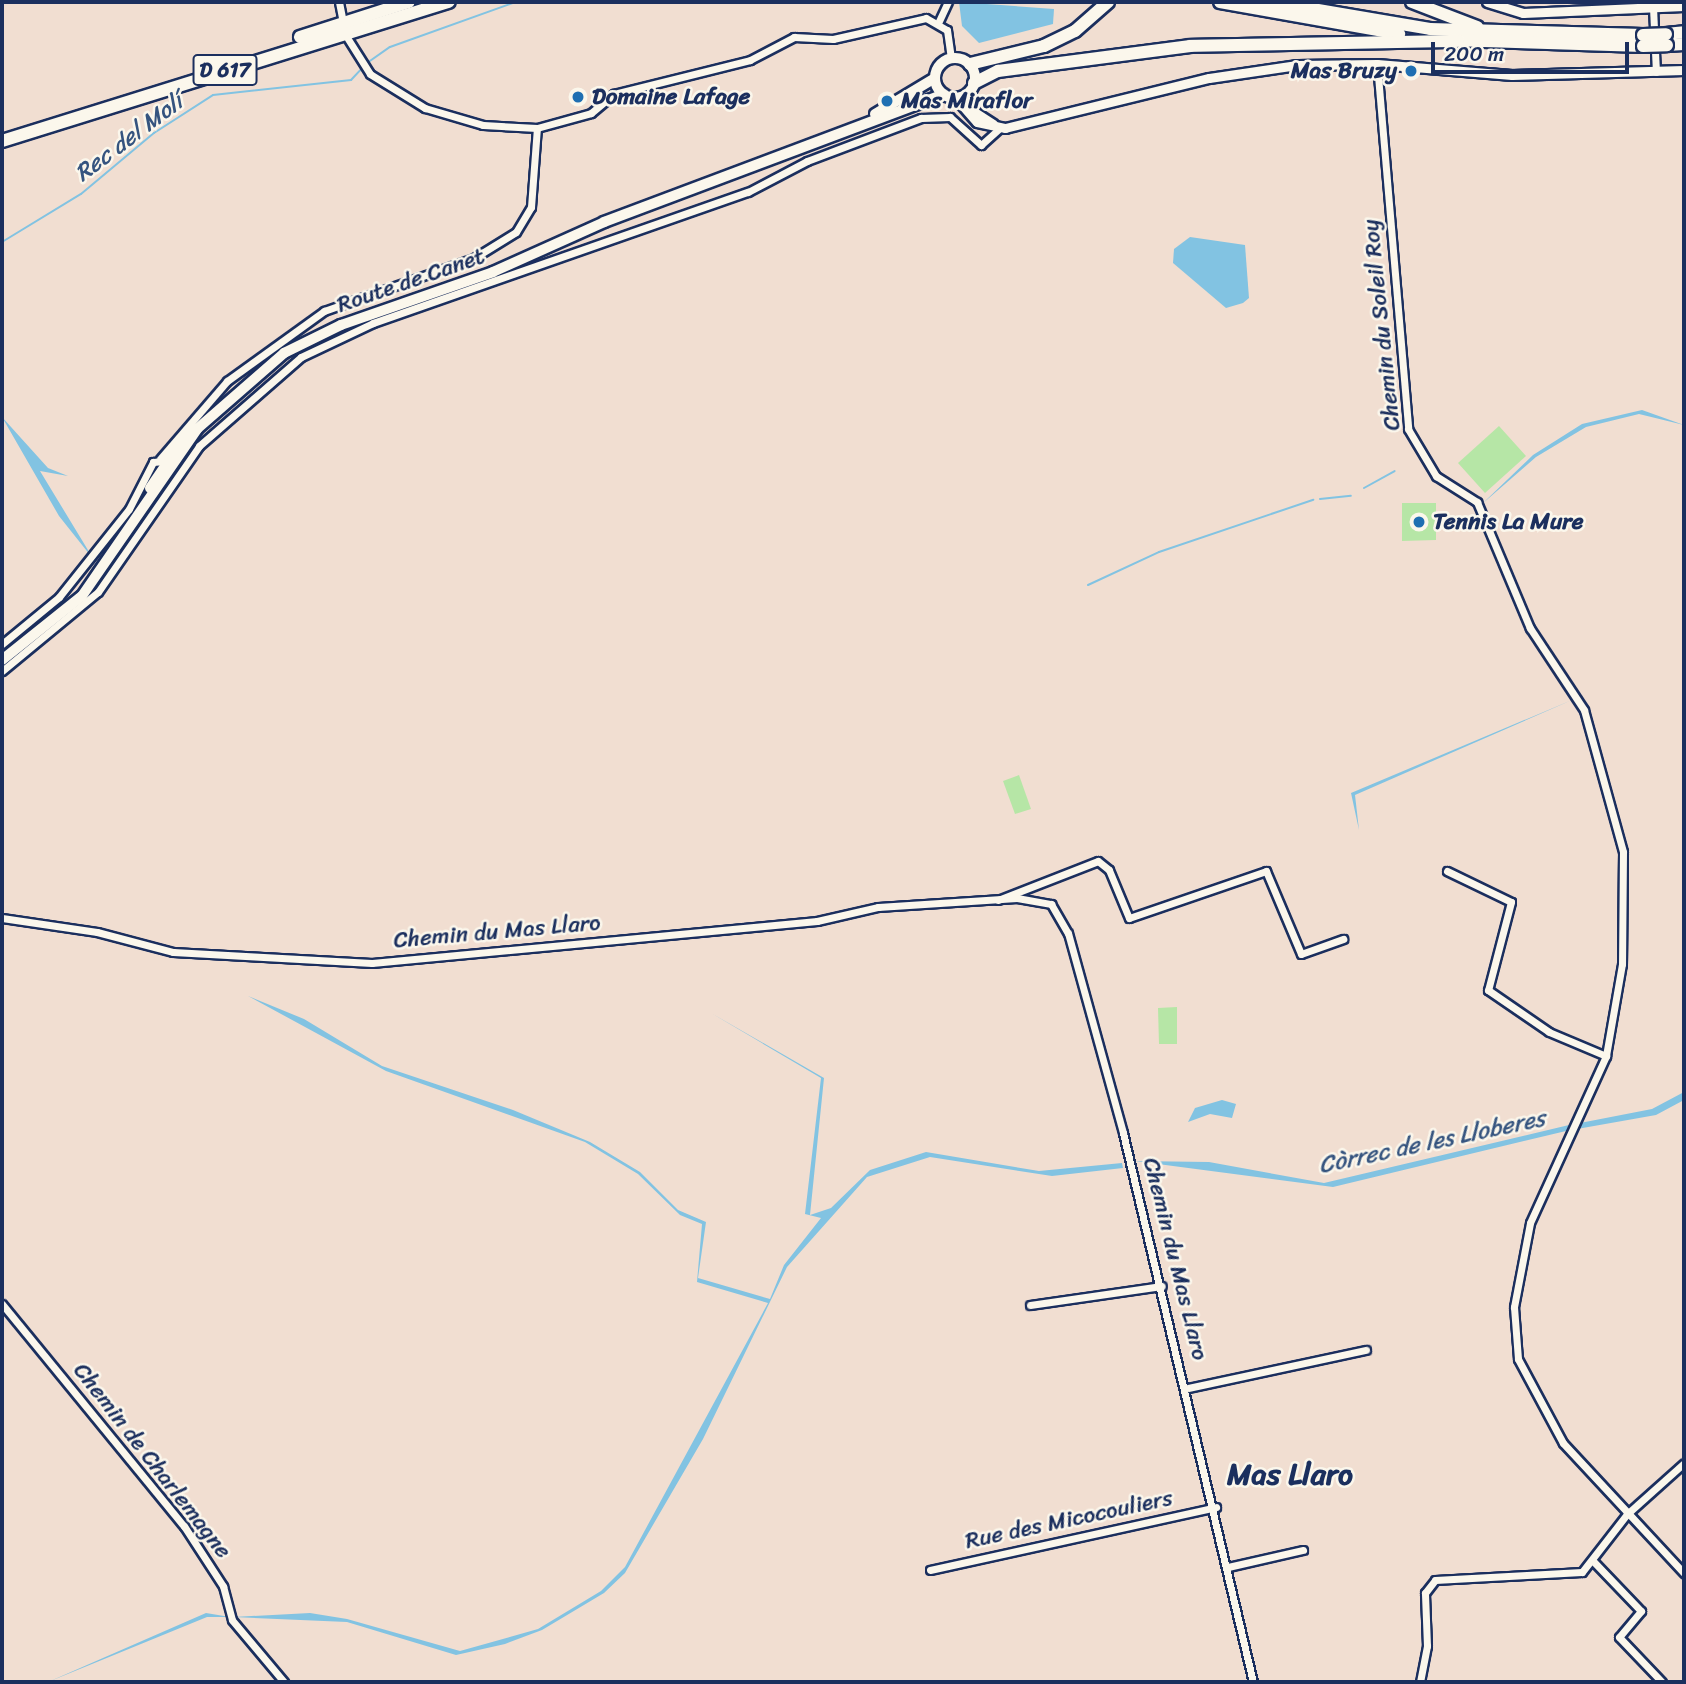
<!DOCTYPE html>
<meta charset="utf-8">
<style>
body{margin:0}
#map{position:relative;width:1686px;height:1684px;overflow:hidden;background:#f1ded1;font-family:Sriracha,sans-serif}
div>[style]{position:absolute}
.green>*{inset:0;background:#b6e6a6}
.water>*{inset:0;background:#82c3e2}
.stream>*{height:2px;margin:-1px;padding:0 1px;transform-origin:1px;border-radius:1px;background:#82c3e2}
.roads{filter:drop-shadow(2px 0 #1b2f5e) drop-shadow(-2px 0 #1b2f5e) drop-shadow(0 2px #1b2f5e) drop-shadow(0 -2px #1b2f5e)}
.minor>*{height:7px;margin:-3.5px;padding:0 3.5px;transform-origin:3.5px;border-radius:3.5px;background:#fbf7ec}
.tertiary>*{height:9px;margin:-4.5px;padding:0 4.5px;transform-origin:4.5px;border-radius:4.5px;background:#fbf7ec}
.secondary>*{height:10px;margin:-5px;padding:0 5px;transform-origin:5px;border-radius:5px;background:#fbf7ec}
.secondary>.ring{margin:-5px;padding:0;box-sizing:content-box;background:none;border:10px solid #fbf7ec;border-radius:50%}
.trunk>*{height:12px;margin:-6px;padding:0 6px;transform-origin:6px;border-radius:6px;background:#fbf7ec}
.bridges{filter:drop-shadow(2px 0 #1b2f5e) drop-shadow(-2px 0 #1b2f5e) drop-shadow(0 2px #1b2f5e) drop-shadow(0 -2px #1b2f5e)}
.trunk-bridge>*{height:12px;margin:-6px;padding:0 6px;transform-origin:6px;border-radius:6px;background:#fbf7ec}
.dots>*{width:19px;height:19px;translate:-50% -50%;box-sizing:border-box;border:4px solid #fbf7ec;border-radius:50%}
span{translate:-50% -50%;white-space:nowrap;text-align:center;line-height:1.15;-webkit-text-stroke:5px #fbf7ec;paint-order:stroke}
.shield-label span{padding:2px 5px;background:#fbf7ec;border:2px solid;border-radius:5px;-webkit-text-stroke-width:0}
.shield-label{font-size:21px;color:#1b2f5e;font-weight:700}
.poi-label{font-size:23px;color:#1b2f5e;font-weight:700}
.right{translate:-100% -50%;text-align:right}
.left{translate:0 -50%;text-align:left}
.street-label{font-size:23px;color:#1b2f5e}
.water-label{font-size:24px;color:#35547f;font-style:italic}
.district-label{font-size:30px;color:#1b2f5e;font-weight:700}
.frame{position:absolute;inset:0;border:4px solid #1b2f5e;pointer-events:none}
.scale{position:absolute;left:1431px;top:42px;width:198px;height:32px;box-sizing:border-box;border:4px solid #1b2f5e;border-top:0;padding-left:9px;font-size:21px;line-height:24px;white-space:nowrap;color:#1b2f5e;-webkit-text-stroke:5px #fbf7ec;paint-order:stroke}
</style>
<div id="map">
<div class="green">
<i style="clip-path:polygon(1499px 426px,1526px 456px,1485px 493px,1458px 463px)"></i>
<i style="clip-path:polygon(1402px 503px,1436px 503px,1436px 540px,1402px 541px)"></i>
<i style="clip-path:polygon(1019px 775px,1031px 809px,1015px 814px,1003px 781px)"></i>
<i style="clip-path:polygon(1177px 1007px,1177px 1044px,1159px 1044px,1158px 1008px)"></i>
</div>
<div class="water">
<i style="clip-path:polygon(959px 2px,1054px 9px,1053px 24px,979px 43px,962px 26px)"></i>
<i style="clip-path:polygon(1190px 237px,1245px 245px,1249px 298px,1243px 303px,1226px 308px,1173px 263px,1174px 249px)"></i>
<i style="clip-path:polygon(1642px 410px,1684px 425px,1639px 414px,1586px 427px,1536px 457px,1482px 504px,1533px 455px,1582px 424px)"></i>
<i style="clip-path:polygon(2px 417px,48px 468px,68px 476px,40px 471px,94px 560px,59px 516px)"></i>
<i style="clip-path:polygon(1572px 700px,1355px 795px,1359px 830px,1351px 793px)"></i>
<i style="clip-path:polygon(248px 996px,304px 1019px,382px 1066px,513px 1110px,590px 1142px,640px 1172px,678px 1210px,706px 1222px,698px 1278px,770px 1299px,784px 1265px,821px 1218px,805px 1214px,821px 1078px,711px 1013px,824px 1078px,810px 1215px,831px 1208px,870px 1170px,926px 1152px,1039px 1171px,1122px 1163px,1123px 1168px,1052px 1176px,930px 1157px,867px 1177px,787px 1267px,703px 1439px,625px 1573px,604px 1593px,542px 1630px,505px 1644px,456px 1655px,347px 1622px,233px 1617px,310px 1613px,347px 1619px,460px 1651px,538px 1629px,601px 1591px,625px 1567px,768px 1303px,697px 1282px,702px 1224px,680px 1215px,638px 1174px,585px 1142px,386px 1071px)"></i>
<i style="clip-path:polygon(1684px 1092px,1684px 1100px,1656px 1115px,1577px 1129px,1580px 1123px,1652px 1109px)"></i>
<i style="clip-path:polygon(1222px 1100px,1236px 1104px,1232px 1118px,1210px 1114px,1188px 1122px,1195px 1108px)"></i>
<i style="clip-path:polygon(1569px 1125px,1566px 1131px,1333px 1187px,1135px 1161px,1209px 1162px,1324px 1183px)"></i>
<i style="clip-path:polygon(206px 1613px,230px 1617px,207px 1617px,48px 1682px)"></i>
</div>
<div class="stream">
<i style="left:367px;top:63px;width:28px;rotate:-35deg"></i>
<i style="left:390px;top:47px;width:134px;rotate:-19.7deg"></i>
<i style="left:2px;top:242px;width:92px;rotate:-31.3deg"></i>
<i style="left:81px;top:194px;width:95px;rotate:-39.9deg"></i>
<i style="left:154px;top:133px;width:70px;rotate:-32.8deg"></i>
<i style="left:213px;top:95px;width:139px;rotate:-6.2deg"></i>
<i style="left:351px;top:80px;width:18px;rotate:-47deg"></i>
<i style="left:1364px;top:488px;width:35px;rotate:-29deg"></i>
<i style="left:1320px;top:499px;width:31px;rotate:-6deg"></i>
<i style="left:1088px;top:585px;width:78px;rotate:-24.9deg"></i>
<i style="left:1159px;top:552px;width:163px;rotate:-18.7deg"></i>
</div>
<div class="roads">
<div class="minor">
<i style="left:339px;top:2px;width:15px;rotate:79deg"></i>
<i style="left:1653px;top:7px;width:65px;rotate:87.4deg"></i>
<i style="left:939px;top:21px;width:21px;rotate:-65deg"></i>
<i style="left:348px;top:39px;width:41px;rotate:57.8deg"></i>
<i style="left:370px;top:74px;width:65px;rotate:31.7deg"></i>
<i style="left:425px;top:108px;width:60px;rotate:16.3deg"></i>
<i style="left:483px;top:125px;width:54px;rotate:3.2deg"></i>
<i style="left:1377px;top:64px;width:366px;rotate:85.1deg"></i>
<i style="left:1408px;top:429px;width:55px;rotate:59.2deg"></i>
<i style="left:1436px;top:476px;width:49px;rotate:32.4deg"></i>
<i style="left:1477px;top:502px;width:137px;rotate:67.2deg"></i>
<i style="left:1530px;top:628px;width:98px;rotate:56.6deg"></i>
<i style="left:1584px;top:710px;width:147px;rotate:74.6deg"></i>
<i style="left:1623px;top:852px;width:112px;rotate:90.5deg"></i>
<i style="left:1622px;top:964px;width:93px;rotate:99.9deg"></i>
<i style="left:1606px;top:1056px;width:183px;rotate:114.5deg"></i>
<i style="left:1530px;top:1223px;width:86px;rotate:100.8deg"></i>
<i style="left:1514px;top:1307px;width:52px;rotate:85.6deg"></i>
<i style="left:1518px;top:1359px;width:95px;rotate:61.8deg"></i>
<i style="left:1563px;top:1443px;width:178px;rotate:47.1deg"></i>
<i style="left:160px;top:459px;width:103px;rotate:-49.3deg"></i>
<i style="left:227px;top:381px;width:120px;rotate:-35.8deg"></i>
<i style="left:324px;top:311px;width:159px;rotate:-19.5deg"></i>
<i style="left:474px;top:258px;width:49px;rotate:-31.8deg"></i>
<i style="left:516px;top:232px;width:29px;rotate:-59deg"></i>
<i style="left:531px;top:207px;width:79px;rotate:-85.7deg"></i>
<i style="left:537px;top:128px;width:56px;rotate:-15.5deg"></i>
<i style="left:591px;top:113px;width:30px;rotate:-40deg"></i>
<i style="left:614px;top:94px;width:140px;rotate:-14deg"></i>
<i style="left:750px;top:60px;width:50px;rotate:-27.6deg"></i>
<i style="left:794px;top:37px;width:39px;rotate:3deg"></i>
<i style="left:833px;top:39px;width:95px;rotate:-12.7deg"></i>
<i style="left:926px;top:18px;width:24px;rotate:30deg"></i>
<i style="left:947px;top:30px;width:28px;rotate:82deg"></i>
<i style="left:2px;top:644px;width:74px;rotate:-39.5deg"></i>
<i style="left:59px;top:597px;width:112px;rotate:-51.5deg"></i>
<i style="left:129px;top:509px;width:53px;rotate:-62.9deg"></i>
<i style="left:153px;top:462px;width:11px;rotate:-5deg"></i>
<i style="left:2px;top:671px;width:124px;rotate:-39.5deg"></i>
<i style="left:98px;top:592px;width:178px;rotate:-55.3deg"></i>
<i style="left:199px;top:446px;width:135px;rotate:-41.1deg"></i>
<i style="left:301px;top:357px;width:80px;rotate:-25.3deg"></i>
<i style="left:373px;top:323px;width:397px;rotate:-19.3deg"></i>
<i style="left:748px;top:192px;width:67px;rotate:-27.7deg"></i>
<i style="left:807px;top:161px;width:122px;rotate:-20.7deg"></i>
<i style="left:921px;top:118px;width:29px;rotate:-2deg"></i>
<i style="left:950px;top:117px;width:42px;rotate:42.1deg"></i>
<i style="left:981px;top:145px;width:25px;rotate:-42deg"></i>
<i style="left:1447px;top:871px;width:71px;rotate:25.8deg"></i>
<i style="left:1511px;top:902px;width:91px;rotate:104.6deg"></i>
<i style="left:1488px;top:990px;width:74px;rotate:34.5deg"></i>
<i style="left:1549px;top:1032px;width:62px;rotate:22.8deg"></i>
<i style="left:998px;top:900px;width:107px;rotate:-21.3deg"></i>
<i style="left:1098px;top:861px;width:14px;rotate:39deg"></i>
<i style="left:1109px;top:870px;width:52px;rotate:67.4deg"></i>
<i style="left:1129px;top:918px;width:145px;rotate:-18.9deg"></i>
<i style="left:1266px;top:871px;width:90px;rotate:67.1deg"></i>
<i style="left:1301px;top:954px;width:45px;rotate:-19.7deg"></i>
<i style="left:2px;top:918px;width:96px;rotate:8.4deg"></i>
<i style="left:97px;top:932px;width:79px;rotate:14.7deg"></i>
<i style="left:173px;top:952px;width:199px;rotate:3.2deg"></i>
<i style="left:372px;top:963px;width:447px;rotate:-5.4deg"></i>
<i style="left:817px;top:921px;width:63px;rotate:-12.9deg"></i>
<i style="left:878px;top:907px;width:139px;rotate:-3.7deg"></i>
<i style="left:1017px;top:898px;width:35px;rotate:10deg"></i>
<i style="left:1051px;top:904px;width:34px;rotate:60deg"></i>
<i style="left:1068px;top:933px;width:207px;rotate:74.6deg"></i>
<i style="left:1123px;top:1133px;width:564px;rotate:76.68deg"></i>
<i style="left:2px;top:1304px;width:287px;rotate:50.7deg"></i>
<i style="left:184px;top:1526px;width:72px;rotate:57deg"></i>
<i style="left:223px;top:1586px;width:35px;rotate:75deg"></i>
<i style="left:232px;top:1620px;width:81px;rotate:50deg"></i>
<i style="left:1030px;top:1305px;width:133px;rotate:-8.2deg"></i>
<i style="left:1188px;top:1388px;width:182px;rotate:-12.1deg"></i>
<i style="left:1594px;top:1562px;width:68px;rotate:46.2deg"></i>
<i style="left:1641px;top:1611px;width:34px;rotate:130deg"></i>
<i style="left:1619px;top:1637px;width:62px;rotate:46.3deg"></i>
<i style="left:1228px;top:1567px;width:77px;rotate:-12.8deg"></i>
<i style="left:930px;top:1570px;width:293px;rotate:-12.4deg"></i>
<i style="left:1420px;top:1682px;width:37px;rotate:-79deg"></i>
<i style="left:1427px;top:1646px;width:53px;rotate:-92.2deg"></i>
<i style="left:1425px;top:1593px;width:16px;rotate:-52deg"></i>
<i style="left:1435px;top:1580px;width:147px;rotate:-3.1deg"></i>
<i style="left:1582px;top:1572px;width:73px;rotate:-52.2deg"></i>
<i style="left:1627px;top:1514px;width:76px;rotate:-41.8deg"></i>
</div>
<div class="tertiary">
<i style="left:1487px;top:2px;width:38px;rotate:17deg"></i>
<i style="left:1523px;top:13px;width:161px;rotate:-2.5deg"></i>
<i style="left:969px;top:91px;width:20px;rotate:79deg"></i>
<i style="left:973px;top:111px;width:24px;rotate:33deg"></i>
<i style="left:955px;top:97px;width:33px;rotate:49deg"></i>
<i style="left:977px;top:122px;width:29px;rotate:12deg"></i>
<i style="left:1005px;top:128px;width:210px;rotate:-13.8deg"></i>
<i style="left:1209px;top:78px;width:89px;rotate:-8.4deg"></i>
<i style="left:1297px;top:65px;width:80px;rotate:-0.7deg"></i>
<i style="left:1377px;top:64px;width:135px;rotate:4.7deg"></i>
<i style="left:1512px;top:75px;width:172px;rotate:-1.7deg"></i>
</div>
<div class="secondary">
<i class="ring" style="left:935px;top:58px;width:30px;height:30px"></i>
<i style="left:875px;top:114px;width:70px;rotate:-31deg"></i>
<i style="left:150px;top:488px;width:73px;rotate:-55.7deg"></i>
<i style="left:2px;top:660px;width:102px;rotate:-38.7deg"></i>
<i style="left:82px;top:596px;width:203px;rotate:-55.4deg"></i>
<i style="left:197px;top:429px;width:116px;rotate:-41.1deg"></i>
<i style="left:284px;top:353px;width:64px;rotate:-26.2deg"></i>
<i style="left:341px;top:325px;width:161px;rotate:-19.2deg"></i>
<i style="left:493px;top:272px;width:122px;rotate:-24.2deg"></i>
<i style="left:604px;top:222px;width:363px;rotate:-20.6deg"></i>
</div>
<div class="trunk">
<i style="left:1220px;top:2px;width:182px;rotate:10.1deg"></i>
<i style="left:1271px;top:2px;width:161px;rotate:9.6deg"></i>
<i style="left:1430px;top:29px;width:213px;rotate:1.6deg"></i>
<i style="left:1412px;top:2px;width:70px;rotate:21deg"></i>
<i style="left:1666px;top:34px;width:18px;rotate:-6deg"></i>
<i style="left:300px;top:37px;width:114px;rotate:-17.8deg"></i>
<i style="left:1452px;top:40px;width:191px;rotate:1.8deg"></i>
<i style="left:1667px;top:45px;width:17px;rotate:-3deg"></i>
<i style="left:970px;top:64px;width:76px;rotate:-13.7deg"></i>
<i style="left:1044px;top:46px;width:34px;rotate:-26deg"></i>
<i style="left:1075px;top:31px;width:44px;rotate:-41.3deg"></i>
<i style="left:974px;top:83px;width:27px;rotate:-27deg"></i>
<i style="left:998px;top:71px;width:194px;rotate:-7.4deg"></i>
<i style="left:1190px;top:46px;width:268px;rotate:-1.1deg"></i>
<i style="left:2px;top:141px;width:468px;rotate:-17.3deg"></i>
</div>
</div>
<div class="bridges">
<div class="trunk-bridge">
<i style="left:1643px;top:35px;width:23px;rotate:-2deg"></i>
<i style="left:1643px;top:46px;width:24px;rotate:-2deg"></i>
</div>
</div>
<div class="dots">
<i style="left:1411px;top:71px;background:#1f6fb2"></i>
<i style="left:578px;top:97px;background:#1f6fb2"></i>
<i style="left:887px;top:101px;background:#1f6fb2"></i>
<i style="left:1419px;top:522px;background:#1f6fb2"></i>
</div>
<div class="shield-label">
<span style="left:225px;top:70px">D 617</span>
</div>
<div class="poi-label">
<span class="right" style="left:1397px;top:71px">Mas Bruzy</span>
<span class="left" style="left:592px;top:97px">Domaine Lafage</span>
<span class="left" style="left:901px;top:101px">Mas Miraflor</span>
<span class="left" style="left:1433px;top:522px">Tennis La Mure</span>
</div>
<div class="street-label">
<span style="left:411px;top:281px;rotate:-19deg">Route de Canet</span>
<span style="left:1382px;top:325px;rotate:-96deg">Chemin du Soleil Roy</span>
<span style="left:497px;top:932px;rotate:-5deg">Chemin du Mas Llaro</span>
<span style="left:1175px;top:1259px;rotate:76deg">Chemin du Mas Llaro</span>
<span style="left:152px;top:1461px;rotate:52deg">Chemin de Charlemagne</span>
<span style="left:1069px;top:1520px;rotate:-12deg">Rue des Micocouliers</span>
</div>
<div class="water-label">
<span style="left:129px;top:138px;rotate:-37deg">Rec del Molí</span>
<span style="left:1432px;top:1142px;rotate:-12deg">Còrrec de les Lloberes</span>
</div>
<div class="district-label">
<span style="left:1290px;top:1474px">Mas Llaro</span>
</div>
<div class="frame"></div>
<div class="scale">200 m</div>
</div>
